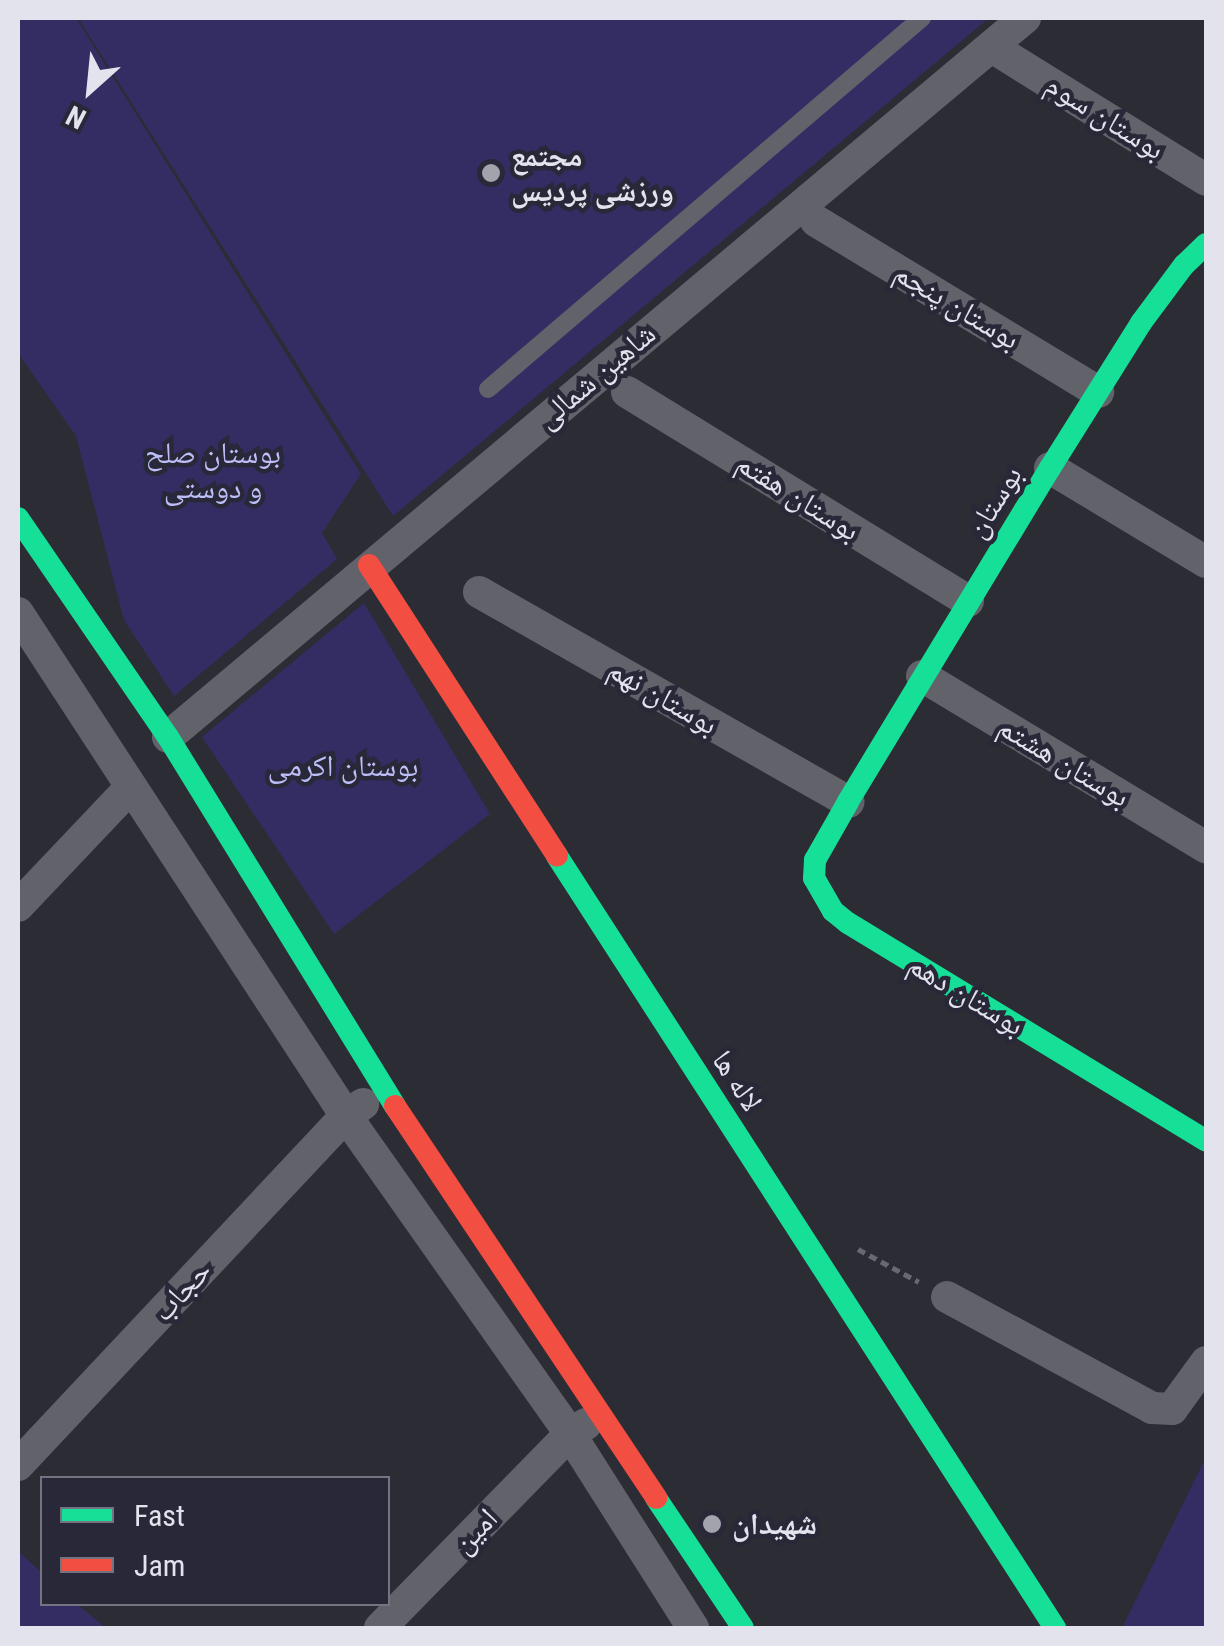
<!DOCTYPE html>
<meta charset="utf-8">
<style>
body{margin:0}
#map{position:relative;width:1224px;height:1646px;overflow:hidden;background:#2c2c34;font-family:"Roboto Condensed","Noto Naskh Arabic",sans-serif}
div>[style]{position:absolute}
.green>*{inset:0;background:#332d64}
.path>*{height:5px;margin-top:-2.5px;transform-origin:0;background:repeating-linear-gradient(90deg,#686870 0 8px,transparent 0 13px)}
.lane>*{height:18px;margin:-9px;padding:0 9px;transform-origin:9px;border-radius:9px;background:#62626b}
.street>*{height:32px;margin:-16px;padding:0 16px;transform-origin:16px;border-radius:16px;background:#62626b}
.fast>*{height:22px;margin:-11px;padding:0 11px;transform-origin:11px;border-radius:11px;background:#16e098}
.jam>*{height:22px;margin:-11px;padding:0 11px;transform-origin:11px;border-radius:11px;background:#f24e42}
.dots>*{width:28px;height:28px;translate:-50% -50%;box-sizing:border-box;border:5px solid #282838;border-radius:50%}
span{translate:-50% -50%;white-space:nowrap;text-align:center;line-height:1.15;-webkit-text-stroke:9px #282838;paint-order:stroke}
.street-label{font-size:30px;color:#e3e3ee}
.poi-label{font-size:30px;color:#e3e3ee;font-weight:700}
.left{translate:0 -50%;text-align:left}
.park-label{font-size:30px;color:#bdbef7}
.frame{position:absolute;inset:0;border:20px solid #e3e3ee;pointer-events:none}
.legend{position:absolute;left:40px;top:1476px;width:350px;height:130px;box-sizing:border-box;background:#282838;border:2px solid #737381;margin:0;padding:12px 18px;list-style:none;font-size:30px;color:#e3e3ee}
.legend li{display:flex;align-items:center;gap:20px;height:50px}
.legend b{width:50px;border:2px solid #737381}
.north{position:absolute;left:40px;top:40px;width:100px;height:100px;-webkit-text-stroke:8px #282838;paint-order:stroke;rotate:207deg;font-size:28px;font-weight:700;line-height:40px;text-align:center;color:#e3e3ee}
.north::after{content:'';display:block;margin:auto;width:35px;height:45px;background:#e3e3ee;clip-path:polygon(50% 0,100% 100%,50% 72%,0 100%)}
</style>
<div id="map">
<div class="green">
<i style="clip-path:polygon(18px 18px,76px 18px,361px 474px,322px 533px,337px 559px,174px 696px,124px 620px,76px 436px,18px 353px)"></i>
<i style="clip-path:polygon(78px 18px,989px 18px,393px 516px)"></i>
<i style="clip-path:polygon(364px 603px,490px 814px,334px 934px,202px 737px)"></i>
<i style="clip-path:polygon(1206px 1457px,1206px 1628px,1122px 1628px)"></i>
<i style="clip-path:polygon(18px 1551px,42px 1573px,42px 1604px,77px 1604px,106px 1628px,18px 1628px)"></i>
</div>
<div class="path">
<i style="left:858px;top:1249px;width:69px;rotate:28.4deg"></i>
</div>
<div class="lane">
<i style="left:488px;top:389px;width:571px;rotate:-40.53deg"></i>
</div>
<div class="street">
<i style="left:1003px;top:54px;width:239px;rotate:31.8deg"></i>
<i style="left:816px;top:221px;width:330px;rotate:31.2deg"></i>
<i style="left:627px;top:392px;width:400px;rotate:31.5deg"></i>
<i style="left:1050px;top:468px;width:182px;rotate:31.1deg"></i>
<i style="left:479px;top:592px;width:425px;rotate:29.6deg"></i>
<i style="left:18px;top:613px;width:600px;rotate:56.89deg"></i>
<i style="left:346px;top:1116px;width:389px;rotate:54.8deg"></i>
<i style="left:570px;top:1434px;width:230px;rotate:57.6deg"></i>
<i style="left:922px;top:676px;width:332px;rotate:31.1deg"></i>
<i style="left:168px;top:737px;width:1119px;rotate:-40deg"></i>
<i style="left:18px;top:906px;width:163px;rotate:-46.5deg"></i>
<i style="left:947px;top:1297px;width:233px;rotate:28.4deg"></i>
<i style="left:1152px;top:1408px;width:20px;rotate:3deg"></i>
<i style="left:1172px;top:1409px;width:58px;rotate:-54.1deg"></i>
<i style="left:18px;top:1465px;width:479px;rotate:-46.8deg"></i>
<i style="left:346px;top:1116px;width:21px;rotate:-35deg"></i>
<i style="left:380px;top:1628px;width:272px;rotate:-45.6deg"></i>
<i style="left:570px;top:1434px;width:19px;rotate:-32deg"></i>
</div>
<div class="fast">
<i style="left:1206px;top:244px;width:30px;rotate:136deg"></i>
<i style="left:1184px;top:265px;width:72px;rotate:126.6deg"></i>
<i style="left:1141px;top:323px;width:171px;rotate:122.1deg"></i>
<i style="left:1050px;top:468px;width:390px;rotate:121.2deg"></i>
<i style="left:848px;top:802px;width:67px;rotate:119.6deg"></i>
<i style="left:815px;top:860px;width:18px;rotate:93deg"></i>
<i style="left:814px;top:878px;width:38px;rotate:60deg"></i>
<i style="left:833px;top:911px;width:19px;rotate:39deg"></i>
<i style="left:848px;top:923px;width:419px;rotate:31.3deg"></i>
<i style="left:18px;top:518px;width:265px;rotate:55.6deg"></i>
<i style="left:168px;top:737px;width:433px;rotate:58.4deg"></i>
<i style="left:557px;top:856px;width:919px;rotate:57.17deg"></i>
<i style="left:656px;top:1498px;width:156px;rotate:56.2deg"></i>
</div>
<div class="jam">
<i style="left:369px;top:565px;width:346px;rotate:57.1deg"></i>
<i style="left:395px;top:1106px;width:471px;rotate:56.3deg"></i>
</div>
<div class="dots">
<i style="left:491px;top:173px;background:#a3a3ad"></i>
<i style="left:712px;top:1524px;background:#a3a3ad"></i>
</div>
<div class="street-label">
<span style="left:1105px;top:117px;rotate:32deg">بوستان سوم</span>
<span style="left:957px;top:306px;rotate:31deg">بوستان پنجم</span>
<span style="left:596px;top:376px;rotate:-40deg">شاهین شمالی</span>
<span style="left:798px;top:497px;rotate:32deg">بوستان هفتم</span>
<span style="left:994px;top:502px;rotate:-58deg">بوستان</span>
<span style="left:663px;top:697px;rotate:30deg">بوستان نهم</span>
<span style="left:1064px;top:762px;rotate:31deg">بوستان هشتم</span>
<span style="left:966px;top:995px;rotate:31deg">بوستان دهم</span>
<span style="left:737px;top:1081px;rotate:57deg">لاله ها</span>
<span style="left:182px;top:1291px;rotate:-47deg">حجاب</span>
<span style="left:475px;top:1531px;rotate:-46deg">امین</span>
</div>
<div class="poi-label">
<span class="left" style="left:511px;top:173px">مجتمع<br>ورزشی پردیس</span>
<span class="left" style="left:732px;top:1524px">شهیدان</span>
</div>
<div class="park-label">
<span style="left:213px;top:470px">بوستان صلح<br>و دوستی</span>
<span style="left:343px;top:766px">بوستان اکرمی</span>
</div>
<div class="frame"></div>
<ul class="legend">
<li><b style="height:12px;background:#16e098"></b>Fast</li>
<li><b style="height:12px;background:#f24e42"></b>Jam</li>
</ul>
<div class="north">N</div>
</div>
